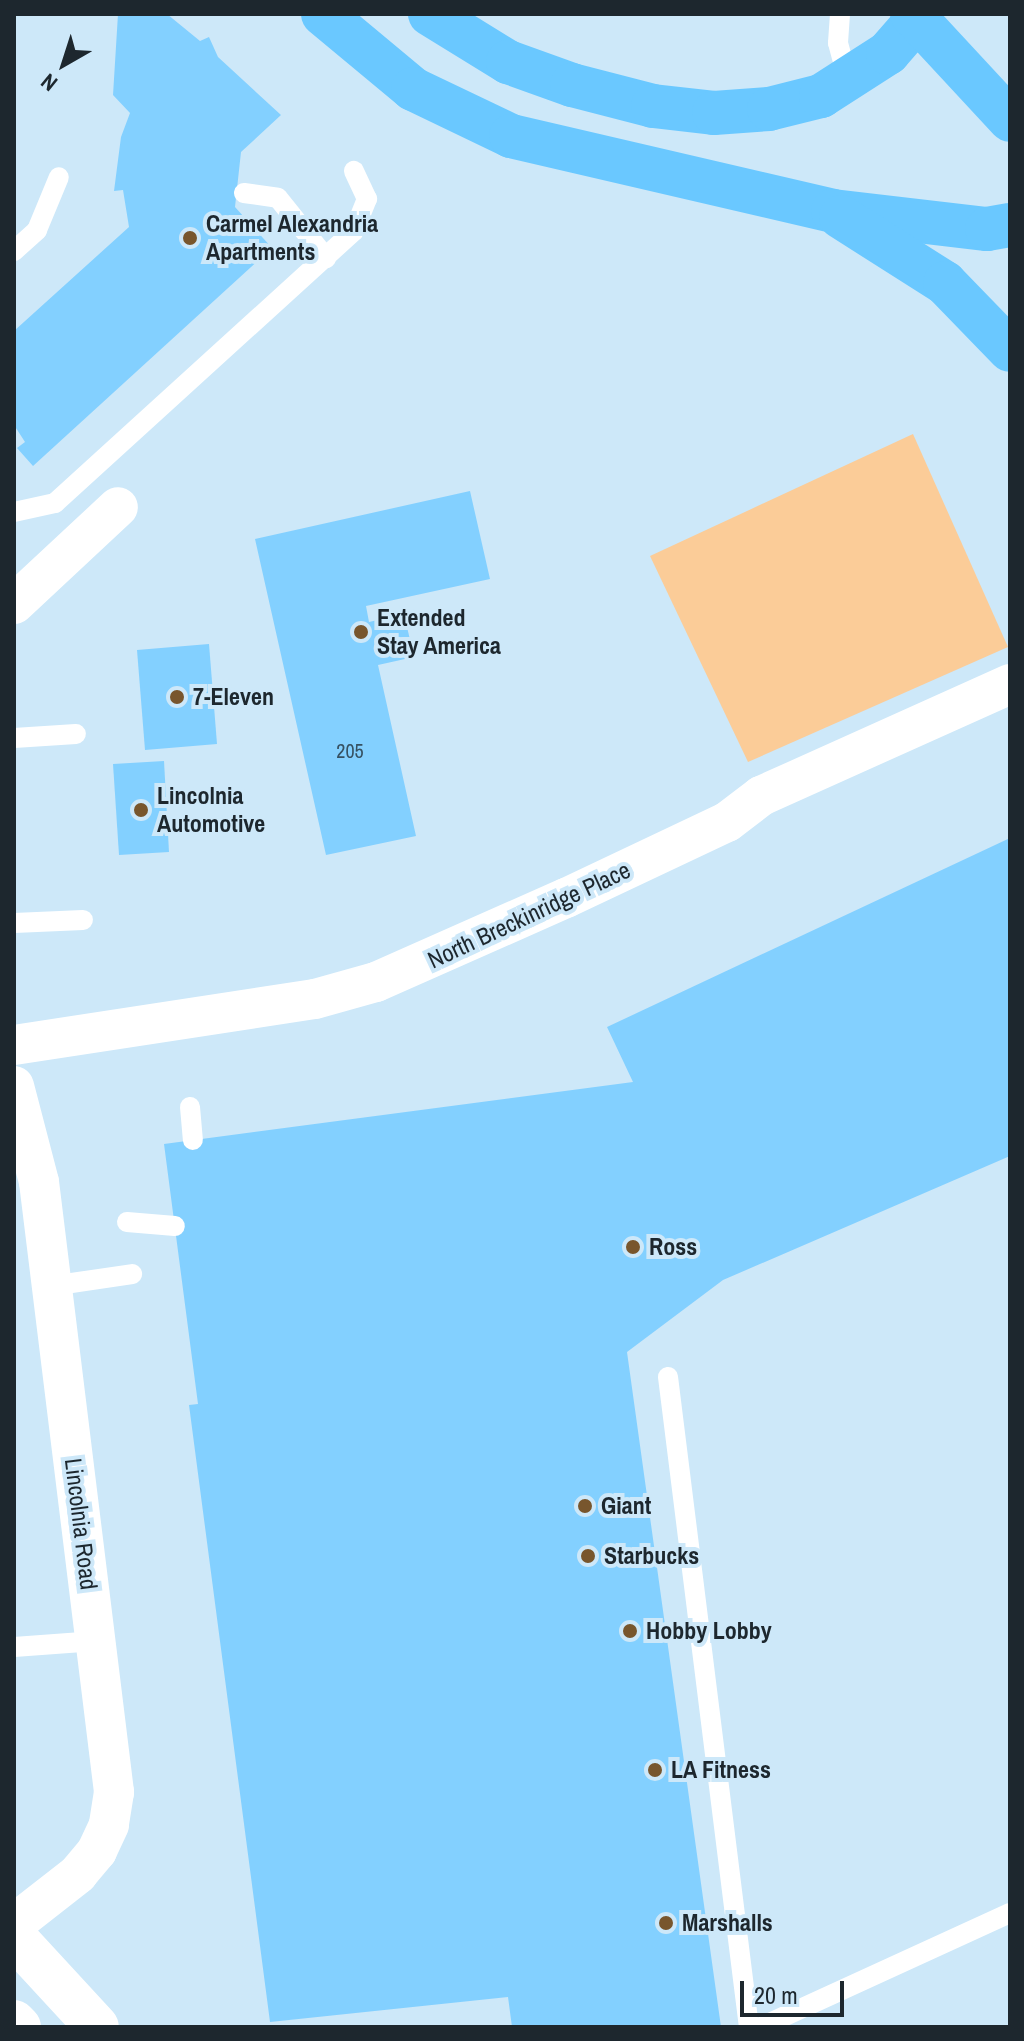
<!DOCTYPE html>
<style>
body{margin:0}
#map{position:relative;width:1024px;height:2041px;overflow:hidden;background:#cde8f9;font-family:"Archivo Narrow",sans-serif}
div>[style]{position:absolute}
.green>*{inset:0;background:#fbcc98}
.building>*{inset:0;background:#83d0ff}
.lane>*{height:20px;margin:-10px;padding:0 10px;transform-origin:10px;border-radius:10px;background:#fff}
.street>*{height:40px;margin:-20px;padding:0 20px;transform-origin:20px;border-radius:20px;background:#fff}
.secondary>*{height:44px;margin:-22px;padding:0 22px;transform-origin:22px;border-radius:22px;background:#fff}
.highway>*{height:44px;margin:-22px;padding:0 22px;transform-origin:22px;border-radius:22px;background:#6ac8ff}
.dots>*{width:22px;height:22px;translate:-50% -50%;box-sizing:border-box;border:4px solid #cde8f9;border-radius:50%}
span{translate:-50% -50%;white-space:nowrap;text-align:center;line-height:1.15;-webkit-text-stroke:8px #cde8f9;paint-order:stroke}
.number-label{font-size:20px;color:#365162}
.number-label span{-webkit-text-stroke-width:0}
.poi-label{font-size:24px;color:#1d272e;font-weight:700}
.left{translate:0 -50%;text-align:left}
.street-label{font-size:24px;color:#1d272e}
.frame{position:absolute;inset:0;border:16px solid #1d272e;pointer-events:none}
.north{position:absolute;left:24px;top:24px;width:80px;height:80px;-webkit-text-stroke:6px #cde8f9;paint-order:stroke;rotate:219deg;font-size:22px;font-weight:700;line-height:32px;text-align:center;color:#1d272e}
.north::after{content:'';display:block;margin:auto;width:28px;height:36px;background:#1d272e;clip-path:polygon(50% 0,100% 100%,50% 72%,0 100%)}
.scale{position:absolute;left:740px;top:1981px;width:104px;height:36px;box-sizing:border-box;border:4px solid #1d272e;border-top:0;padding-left:10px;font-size:24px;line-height:28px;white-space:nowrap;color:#1d272e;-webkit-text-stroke:6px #cde8f9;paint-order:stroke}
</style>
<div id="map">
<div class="green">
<i style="clip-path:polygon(913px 434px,1008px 647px,748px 762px,650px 556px)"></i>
</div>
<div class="building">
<i style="clip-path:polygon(118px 14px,167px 14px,200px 41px,209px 37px,218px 57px,281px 115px,241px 152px,235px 207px,272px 248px,33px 466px,17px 448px,25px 442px,14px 425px,14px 331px,129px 227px,123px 190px,114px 191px,121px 137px,130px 113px,113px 95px)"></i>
<i style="clip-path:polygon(470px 491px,490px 579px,366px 606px,369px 622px,404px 614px,414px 657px,378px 665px,416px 836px,326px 855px,255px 539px)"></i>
<i style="clip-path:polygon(209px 644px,217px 744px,145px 750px,137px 650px)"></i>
<i style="clip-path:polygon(164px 761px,169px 852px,119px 855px,113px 764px)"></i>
<i style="clip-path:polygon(1010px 838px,1010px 1156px,723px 1280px,627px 1352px,721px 2027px,512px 2027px,508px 1997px,270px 2022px,189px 1405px,198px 1404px,164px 1144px,633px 1082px,607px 1027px)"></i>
</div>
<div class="lane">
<i style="left:840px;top:14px;width:29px;rotate:94deg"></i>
<i style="left:838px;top:43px;width:39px;rotate:75deg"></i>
<i style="left:244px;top:193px;width:34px;rotate:8deg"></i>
<i style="left:278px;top:198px;width:77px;rotate:51.3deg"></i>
<i style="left:14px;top:251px;width:31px;rotate:-42deg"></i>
<i style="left:37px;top:230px;width:57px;rotate:-67.5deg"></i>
<i style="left:14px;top:512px;width:42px;rotate:-12.4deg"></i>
<i style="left:55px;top:503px;width:404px;rotate:-42.3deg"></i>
<i style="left:354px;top:231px;width:35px;rotate:-68deg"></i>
<i style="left:367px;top:199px;width:31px;rotate:-115deg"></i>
<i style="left:14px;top:738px;width:62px;rotate:-3.7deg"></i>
<i style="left:14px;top:923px;width:69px;rotate:-2.5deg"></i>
<i style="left:190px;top:1107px;width:33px;rotate:85deg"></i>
<i style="left:127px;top:1222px;width:48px;rotate:4.8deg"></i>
<i style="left:51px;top:1286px;width:82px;rotate:-8.4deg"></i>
<i style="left:668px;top:1377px;width:655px;rotate:82.9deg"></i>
<i style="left:14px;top:1647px;width:82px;rotate:-4.2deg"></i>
<i style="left:761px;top:2027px;width:274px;rotate:-24.6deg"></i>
</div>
<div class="street">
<i style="left:14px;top:604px;width:142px;rotate:-43deg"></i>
<i style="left:14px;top:1045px;width:304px;rotate:-8.7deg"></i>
<i style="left:315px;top:999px;width:63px;rotate:-15.6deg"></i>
<i style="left:376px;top:982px;width:208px;rotate:-23.9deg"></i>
<i style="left:566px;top:898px;width:178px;rotate:-25.3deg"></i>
<i style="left:727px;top:822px;width:43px;rotate:-37.4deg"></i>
<i style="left:761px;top:796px;width:273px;rotate:-24.2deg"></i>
<i style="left:14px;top:1086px;width:99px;rotate:75.4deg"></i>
<i style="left:39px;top:1182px;width:615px;rotate:82.99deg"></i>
<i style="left:114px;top:1792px;width:33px;rotate:99deg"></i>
<i style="left:109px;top:1825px;width:29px;rotate:115deg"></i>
<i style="left:97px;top:1851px;width:30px;rotate:130deg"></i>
<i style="left:78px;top:1874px;width:81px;rotate:142deg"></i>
</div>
<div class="secondary">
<i style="left:14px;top:1937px;width:122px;rotate:47.3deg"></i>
<i style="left:14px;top:2022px;width:7px;rotate:45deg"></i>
</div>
<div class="highway">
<i style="left:323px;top:14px;width:117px;rotate:39.8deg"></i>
<i style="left:413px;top:89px;width:109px;rotate:25.6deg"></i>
<i style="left:511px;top:136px;width:331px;rotate:13.1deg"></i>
<i style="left:833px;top:211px;width:155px;rotate:6.7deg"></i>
<i style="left:987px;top:229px;width:23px;rotate:-10deg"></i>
<i style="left:430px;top:14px;width:92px;rotate:31.6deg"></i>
<i style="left:508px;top:62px;width:68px;rotate:19.8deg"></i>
<i style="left:572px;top:85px;width:84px;rotate:14.5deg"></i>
<i style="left:653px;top:106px;width:61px;rotate:6.5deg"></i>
<i style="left:714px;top:113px;width:55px;rotate:-4.2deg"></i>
<i style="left:769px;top:109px;width:54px;rotate:-14deg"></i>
<i style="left:821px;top:96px;width:80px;rotate:-32.7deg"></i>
<i style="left:888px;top:53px;width:52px;rotate:-48.9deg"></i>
<i style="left:912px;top:14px;width:144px;rotate:47.2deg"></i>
<i style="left:841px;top:217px;width:123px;rotate:32.4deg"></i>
<i style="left:945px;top:283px;width:93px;rotate:45.9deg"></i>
</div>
<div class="dots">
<i style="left:190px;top:238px;background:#78562d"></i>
<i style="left:361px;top:632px;background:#78562d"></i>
<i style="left:177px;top:697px;background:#78562d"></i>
<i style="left:141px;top:810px;background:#78562d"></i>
<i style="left:633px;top:1247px;background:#78562d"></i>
<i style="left:585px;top:1506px;background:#78562d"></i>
<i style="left:588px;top:1556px;background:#78562d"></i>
<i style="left:630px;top:1631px;background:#78562d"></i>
<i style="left:655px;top:1770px;background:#78562d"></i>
<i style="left:666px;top:1923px;background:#78562d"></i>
</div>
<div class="number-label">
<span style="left:350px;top:750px">205</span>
</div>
<div class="poi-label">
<span class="left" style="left:206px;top:238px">Carmel Alexandria<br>Apartments</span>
<span class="left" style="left:377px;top:632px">Extended<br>Stay America</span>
<span class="left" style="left:193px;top:697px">7-Eleven</span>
<span class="left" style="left:157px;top:810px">Lincolnia<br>Automotive</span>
<span class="left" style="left:649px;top:1247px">Ross</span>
<span class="left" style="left:601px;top:1506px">Giant</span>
<span class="left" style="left:604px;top:1556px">Starbucks</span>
<span class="left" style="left:646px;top:1631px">Hobby Lobby</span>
<span class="left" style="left:671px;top:1770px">LA Fitness</span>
<span class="left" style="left:682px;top:1923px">Marshalls</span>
</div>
<div class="street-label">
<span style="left:529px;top:915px;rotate:-25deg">North Breckinridge Place</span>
<span style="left:81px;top:1524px;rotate:83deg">Lincolnia Road</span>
</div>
<div class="frame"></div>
<div class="north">N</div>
<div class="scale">20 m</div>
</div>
